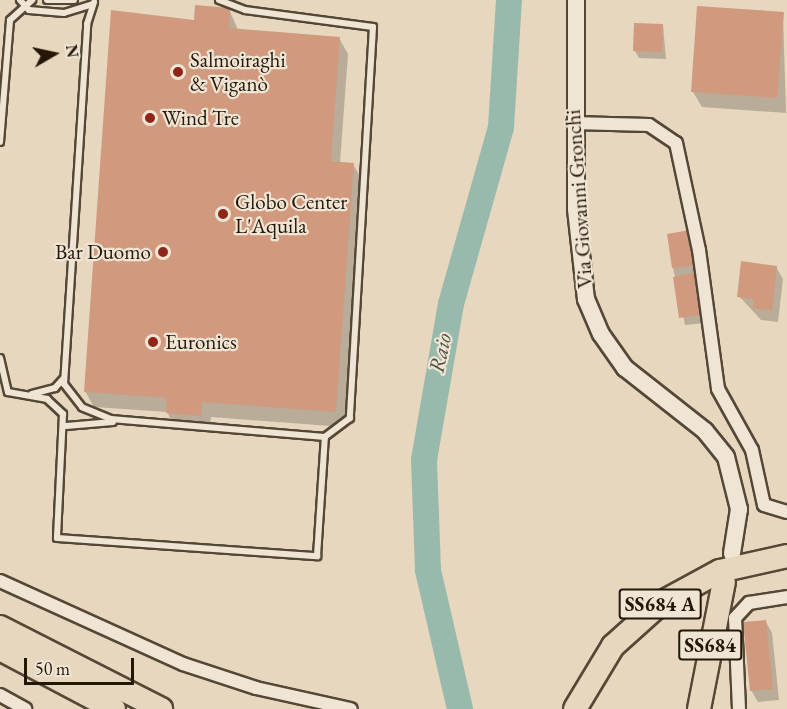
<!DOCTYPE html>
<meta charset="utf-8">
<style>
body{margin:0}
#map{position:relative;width:787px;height:709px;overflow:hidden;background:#e8d7bf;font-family:"EB Garamond",serif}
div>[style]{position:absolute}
.shadow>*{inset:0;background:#0003}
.river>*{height:26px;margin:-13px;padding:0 13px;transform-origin:13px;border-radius:13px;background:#98baad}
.building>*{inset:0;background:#d19a7e}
.roads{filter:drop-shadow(2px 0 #544736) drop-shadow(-2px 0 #544736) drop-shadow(0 2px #544736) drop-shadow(0 -2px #544736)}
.lane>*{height:6px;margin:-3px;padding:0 3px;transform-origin:3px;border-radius:3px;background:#f0e5d5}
.street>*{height:12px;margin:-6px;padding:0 6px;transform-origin:6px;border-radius:6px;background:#f0e5d5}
.secondary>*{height:16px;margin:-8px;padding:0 8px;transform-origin:8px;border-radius:8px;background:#f0e5d5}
.highway>*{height:22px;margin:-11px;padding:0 11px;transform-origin:11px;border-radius:11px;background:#e8d7bf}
.dots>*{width:16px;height:16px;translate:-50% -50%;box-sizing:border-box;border:3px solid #f0e5d5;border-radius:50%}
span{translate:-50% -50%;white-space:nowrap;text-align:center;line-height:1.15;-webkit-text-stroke:4.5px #f0e5d5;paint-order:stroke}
.shield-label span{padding:2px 4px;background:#f0e5d5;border:2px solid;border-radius:4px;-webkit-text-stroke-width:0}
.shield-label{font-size:20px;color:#231708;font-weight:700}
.poi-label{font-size:21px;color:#231708}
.left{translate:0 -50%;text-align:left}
.right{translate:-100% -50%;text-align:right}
.street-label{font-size:21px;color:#231708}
.water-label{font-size:22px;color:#4c5042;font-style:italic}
.north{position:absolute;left:24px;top:24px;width:60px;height:60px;-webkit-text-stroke:4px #f0e5d5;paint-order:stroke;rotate:81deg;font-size:16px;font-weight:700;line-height:24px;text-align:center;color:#231708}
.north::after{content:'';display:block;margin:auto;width:21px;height:27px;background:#231708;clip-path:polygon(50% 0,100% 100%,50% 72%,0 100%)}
.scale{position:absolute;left:24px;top:658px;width:110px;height:27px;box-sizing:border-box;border:3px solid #231708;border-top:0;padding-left:8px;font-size:18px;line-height:21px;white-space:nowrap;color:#231708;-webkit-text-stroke:4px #f0e5d5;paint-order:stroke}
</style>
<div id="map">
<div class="shadow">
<i style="clip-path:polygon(229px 9px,238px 30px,339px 38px,348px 54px,340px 163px,353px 164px,362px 180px,344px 427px,211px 417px,209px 431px,176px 429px,167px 412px,94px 407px,85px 391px,195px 21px)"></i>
<i style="clip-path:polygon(783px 14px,786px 113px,702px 107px,693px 92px)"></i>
<i style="clip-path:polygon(663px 25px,666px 59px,639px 58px,635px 51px)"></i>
<i style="clip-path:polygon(689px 232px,704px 323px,685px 325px,673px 268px)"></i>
<i style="clip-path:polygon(776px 267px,783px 279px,778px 322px,761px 320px,739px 296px)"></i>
<i style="clip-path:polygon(766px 622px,772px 633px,779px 700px,758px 702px,751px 690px)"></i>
</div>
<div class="river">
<i style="left:460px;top:709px;width:143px;rotate:-103deg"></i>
<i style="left:428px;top:570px;width:110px;rotate:-92.1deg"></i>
<i style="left:424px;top:460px;width:158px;rotate:-80.2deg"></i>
<i style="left:451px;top:304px;width:184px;rotate:-74.2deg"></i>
<i style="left:501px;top:127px;width:127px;rotate:-86.4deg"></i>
</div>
<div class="building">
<i style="clip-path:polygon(195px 5px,230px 8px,229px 28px,340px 37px,331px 161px,354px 163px,336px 412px,202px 402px,201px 416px,166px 413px,167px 398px,84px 392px,111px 10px,194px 20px)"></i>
<i style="clip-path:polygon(697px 6px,784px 12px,777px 98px,691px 92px)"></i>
<i style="clip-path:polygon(634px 23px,663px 24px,662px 52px,633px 51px)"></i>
<i style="clip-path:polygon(690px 230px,695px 265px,672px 268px,667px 234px)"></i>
<i style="clip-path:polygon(741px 261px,777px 266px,772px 311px,753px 308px,754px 299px,737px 297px)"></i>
<i style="clip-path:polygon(694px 273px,700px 315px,679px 318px,673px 277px)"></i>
<i style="clip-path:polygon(766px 620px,773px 689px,750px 691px,743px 622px)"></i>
</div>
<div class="roads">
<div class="lane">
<i style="left:20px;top:0;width:13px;rotate:48deg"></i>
<i style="left:29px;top:10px;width:35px;rotate:5deg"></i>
<i style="left:64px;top:13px;width:30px;rotate:-17deg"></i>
<i style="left:47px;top:0;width:27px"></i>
<i style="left:219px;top:0;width:28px;rotate:21deg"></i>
<i style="left:245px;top:10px;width:129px;rotate:7.6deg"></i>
<i style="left:373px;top:27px;width:392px;rotate:93.4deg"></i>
<i style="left:350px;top:418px;width:31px;rotate:143deg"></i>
<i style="left:0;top:142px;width:122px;rotate:-85.3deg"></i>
<i style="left:10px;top:20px;width:30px;rotate:-42deg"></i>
<i style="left:0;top:358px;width:35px;rotate:77deg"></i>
<i style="left:8px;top:392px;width:40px;rotate:10deg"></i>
<i style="left:47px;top:399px;width:22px;rotate:43deg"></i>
<i style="left:63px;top:414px;width:124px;rotate:92.8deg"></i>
<i style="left:57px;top:538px;width:261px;rotate:4deg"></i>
<i style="left:317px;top:556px;width:119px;rotate:-86.2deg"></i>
<i style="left:325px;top:437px;width:215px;rotate:-175.2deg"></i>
<i style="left:111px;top:419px;width:31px;rotate:-158deg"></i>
<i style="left:82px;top:407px;width:29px;rotate:-128deg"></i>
<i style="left:64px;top:384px;width:361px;rotate:-86.3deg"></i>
<i style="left:87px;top:24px;width:23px;rotate:-72deg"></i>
<i style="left:32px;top:394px;width:24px;rotate:-15deg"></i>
<i style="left:55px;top:388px;width:12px;rotate:-48deg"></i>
<i style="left:66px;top:426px;width:47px;rotate:-4.9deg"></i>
</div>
<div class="street">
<i style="left:573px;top:123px;width:76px;rotate:1.5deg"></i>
<i style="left:649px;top:125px;width:32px;rotate:34deg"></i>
<i style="left:676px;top:143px;width:109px;rotate:77.9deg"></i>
<i style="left:699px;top:250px;width:140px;rotate:82.2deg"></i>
<i style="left:718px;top:389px;width:70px;rotate:60.9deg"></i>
<i style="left:752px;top:450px;width:56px;rotate:77.7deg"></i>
<i style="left:764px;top:505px;width:24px;rotate:17deg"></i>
<i style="left:0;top:581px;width:201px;rotate:24.4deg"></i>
<i style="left:183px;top:664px;width:77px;rotate:18.2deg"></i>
<i style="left:256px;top:688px;width:97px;rotate:12.5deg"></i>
<i style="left:0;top:695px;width:29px;rotate:29deg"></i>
<i style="left:739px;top:709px;width:91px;rotate:-92.5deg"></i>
<i style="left:735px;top:618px;width:21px;rotate:-47deg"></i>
<i style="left:749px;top:603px;width:38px;rotate:-9deg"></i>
</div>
<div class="secondary">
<i style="left:576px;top:0;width:209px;rotate:90deg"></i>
<i style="left:576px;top:209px;width:91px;rotate:83.7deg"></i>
<i style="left:586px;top:299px;width:38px;rotate:67deg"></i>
<i style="left:601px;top:334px;width:42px;rotate:54.8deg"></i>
<i style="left:625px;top:368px;width:102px;rotate:38.2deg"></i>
<i style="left:705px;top:431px;width:33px;rotate:51deg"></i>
<i style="left:726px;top:457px;width:54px;rotate:76deg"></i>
<i style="left:739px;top:509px;width:45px;rotate:99deg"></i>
</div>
<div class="highway">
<i style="left:0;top:627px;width:181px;rotate:27deg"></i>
<i style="left:0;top:649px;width:129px;rotate:27.8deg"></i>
<i style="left:575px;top:709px;width:74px;rotate:-58.9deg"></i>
<i style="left:613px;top:646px;width:64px;rotate:-41.9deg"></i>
<i style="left:661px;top:603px;width:67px;rotate:-28.5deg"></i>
<i style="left:720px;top:571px;width:69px;rotate:-12.6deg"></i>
<i style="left:699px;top:709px;width:129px;rotate:-78.9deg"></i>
</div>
</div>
<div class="dots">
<i style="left:178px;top:72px;background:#8f2418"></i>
<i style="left:150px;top:118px;background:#8f2418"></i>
<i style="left:223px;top:214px;background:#8f2418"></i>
<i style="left:163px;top:252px;background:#8f2418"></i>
<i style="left:153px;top:342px;background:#8f2418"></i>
</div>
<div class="shield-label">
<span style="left:660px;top:604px">SS684 A</span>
<span style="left:710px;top:645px">SS684</span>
</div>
<div class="poi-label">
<span class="left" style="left:190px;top:72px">Salmoiraghi<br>&amp; Viganò</span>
<span class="left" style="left:162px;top:118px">Wind Tre</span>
<span class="left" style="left:235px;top:214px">Globo Center<br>L'Aquila</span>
<span class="right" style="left:151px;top:252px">Bar Duomo</span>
<span class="left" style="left:165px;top:342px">Euronics</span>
</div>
<div class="street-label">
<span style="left:579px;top:199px;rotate:-94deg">Via Giovanni Gronchi</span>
</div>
<div class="water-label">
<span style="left:440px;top:353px;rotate:-78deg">Raio</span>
</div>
<div class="north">N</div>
<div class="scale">50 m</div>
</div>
